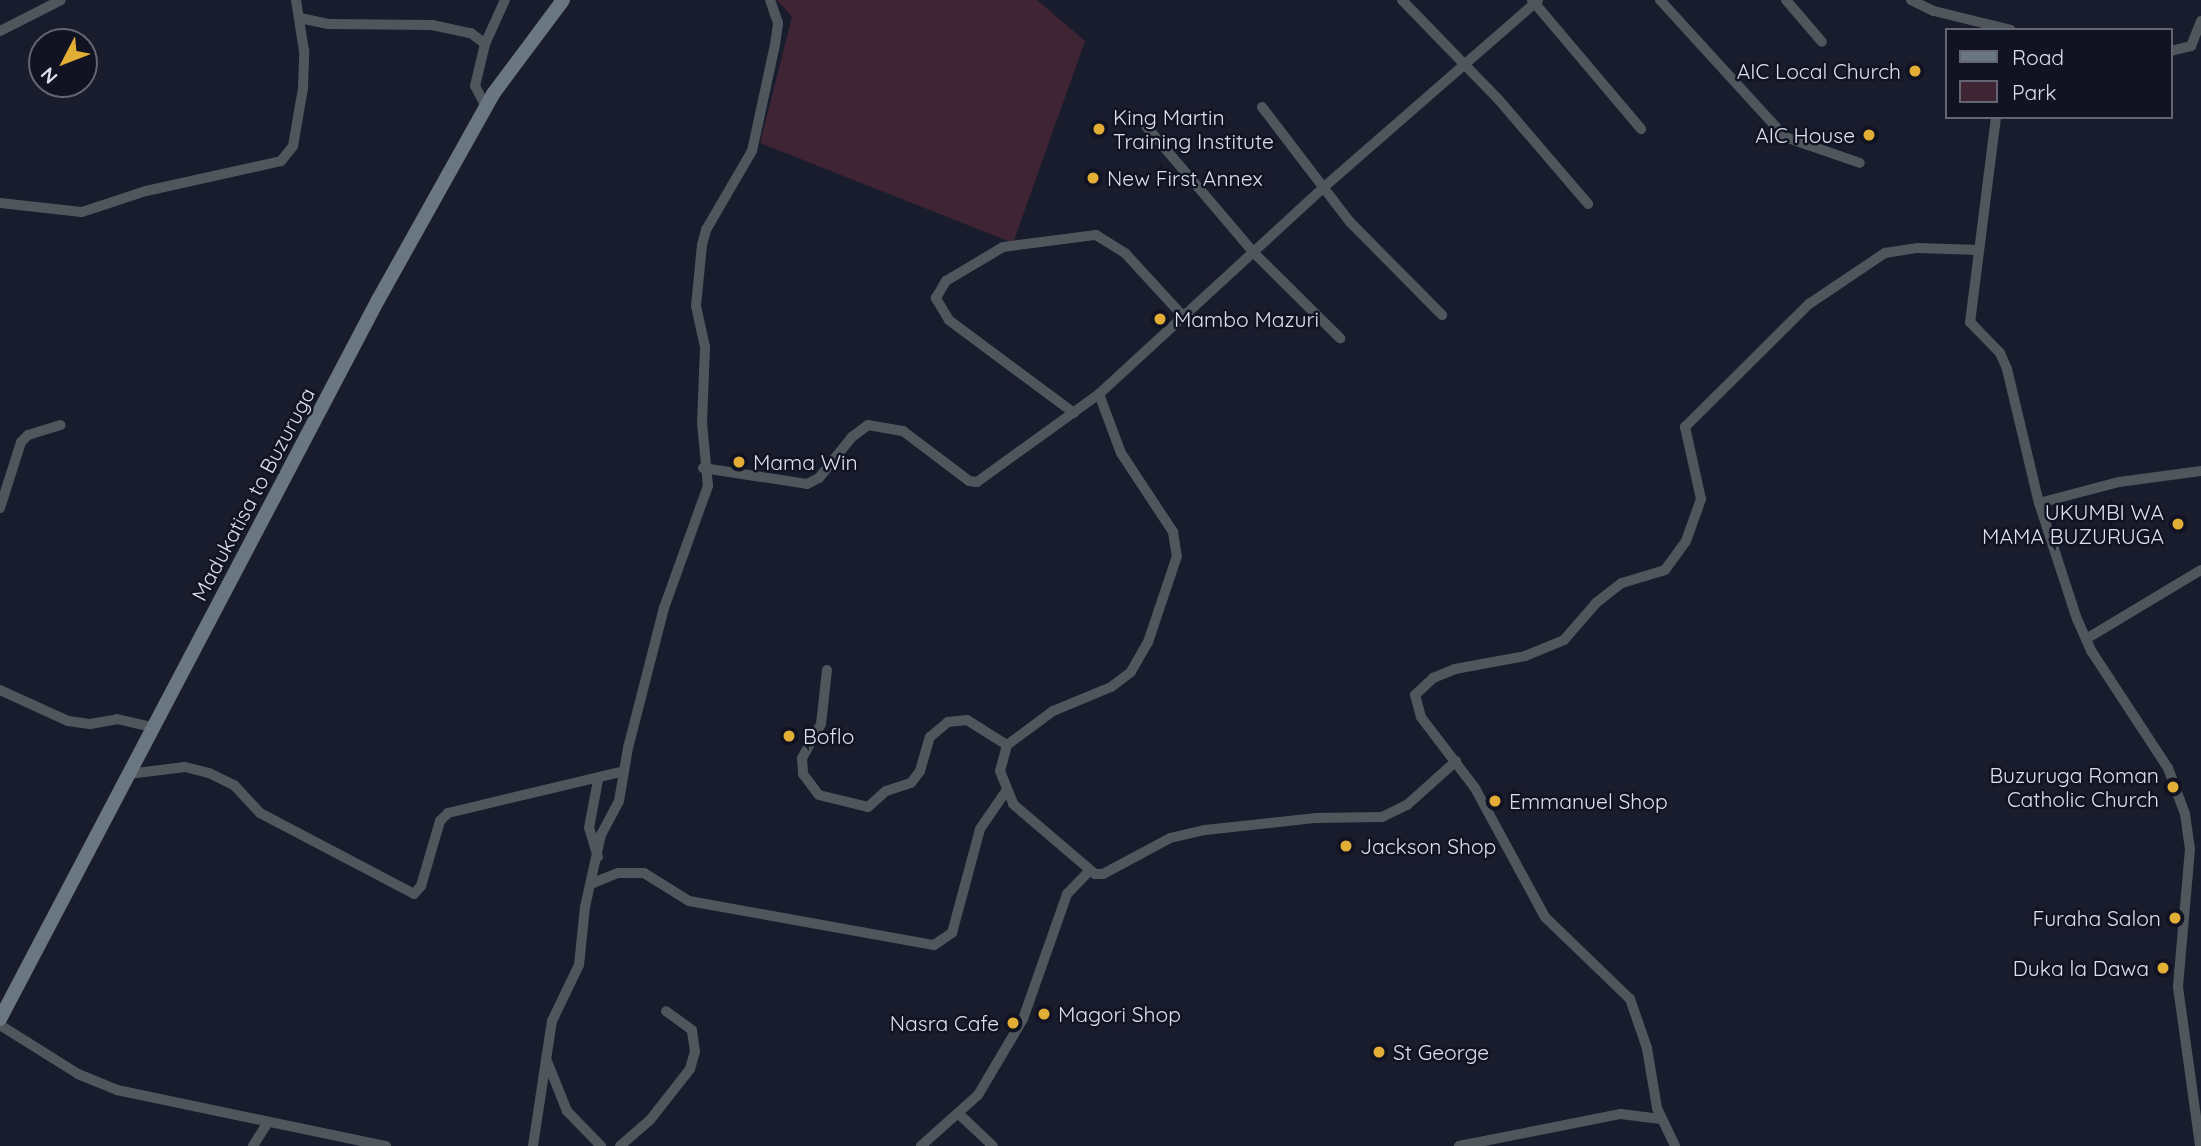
<!DOCTYPE html>
<style>
body{margin:0}
#map{position:relative;width:2201px;height:1146px;overflow:hidden;background:#191c2d;font-family:Quicksand,sans-serif}
div>[style]{position:absolute}
.green>*{inset:0;background:#3f2434}
.minor>*{height:10px;margin:-5px;padding:0 5px;transform-origin:5px;border-radius:5px;background:#4f575d}
.secondary>*{height:14px;margin:-7px;padding:0 7px;transform-origin:7px;border-radius:7px;background:#6a7782}
.dots>*{width:19px;height:19px;translate:-50% -50%;box-sizing:border-box;border:4px solid #111323;border-radius:50%}
span{translate:-50% -50%;white-space:nowrap;text-align:center;line-height:1.15;-webkit-text-stroke:5px #111323;paint-order:stroke}
.poi-label{font-size:21px;color:#dde0ec}
.right{translate:-100% -50%;text-align:right}
.left{translate:0 -50%;text-align:left}
.street-label{font-size:21px;color:#dde0ec}
.legend{position:absolute;left:1945px;top:28px;width:228px;height:91px;box-sizing:border-box;background:#111323;border:2px solid #636573;margin:0;padding:9px 12px;list-style:none;font-size:21px;color:#dde0ec}
.legend li{display:flex;align-items:center;gap:14px;height:35px}
.legend b{width:35px;border:2px solid #636573}
.north{position:absolute;left:28px;top:28px;width:70px;height:70px;box-sizing:border-box;background:#111323;border:2px solid #636573;border-radius:50%;rotate:228deg;font-size:19px;font-weight:700;line-height:28px;text-align:center;color:#dde0ec}
.north::after{content:'';display:block;margin:auto;width:24px;height:32px;background:#e3ae35;clip-path:polygon(50% 0,100% 100%,50% 72%,0 100%)}
</style>
<div id="map">
<div class="green">
<i style="clip-path:polygon(777px 0,1037px 0,1085px 41px,1013px 243px,760px 143px,792px 17px)"></i>
</div>
<div class="minor">
<i style="left:1402px;top:0;width:139px;rotate:45.9deg"></i>
<i style="left:1499px;top:100px;width:137px;rotate:49.4deg"></i>
<i style="left:1532px;top:0;width:169px;rotate:49.8deg"></i>
<i style="left:1660px;top:0;width:185px;rotate:47.6deg"></i>
<i style="left:1785px;top:137px;width:79px;rotate:19.1deg"></i>
<i style="left:1786px;top:0;width:55px;rotate:49.4deg"></i>
<i style="left:1911px;top:0;width:25px;rotate:26deg"></i>
<i style="left:1934px;top:11px;width:79px;rotate:13.9deg"></i>
<i style="left:300px;top:18px;width:30px;rotate:12deg"></i>
<i style="left:329px;top:24px;width:103px;rotate:0.6deg"></i>
<i style="left:432px;top:25px;width:40px;rotate:12deg"></i>
<i style="left:471px;top:33px;width:18px;rotate:38deg"></i>
<i style="left:485px;top:44px;width:43px;rotate:103.4deg"></i>
<i style="left:475px;top:86px;width:24px;rotate:62deg"></i>
<i style="left:0;top:31px;width:68px;rotate:-26.9deg"></i>
<i style="left:485px;top:44px;width:48px;rotate:-65.6deg"></i>
<i style="left:2171px;top:51px;width:21px;rotate:-14deg"></i>
<i style="left:2191px;top:46px;width:27px;rotate:-68deg"></i>
<i style="left:1262px;top:107px;width:145px;rotate:52.6deg"></i>
<i style="left:1350px;top:222px;width:131px;rotate:45.3deg"></i>
<i style="left:1996px;top:117px;width:207px;rotate:97.2deg"></i>
<i style="left:1970px;top:322px;width:43px;rotate:45.9deg"></i>
<i style="left:2000px;top:353px;width:17px;rotate:66deg"></i>
<i style="left:2007px;top:369px;width:138px;rotate:76.6deg"></i>
<i style="left:2039px;top:503px;width:122px;rotate:71.9deg"></i>
<i style="left:2077px;top:619px;width:36px;rotate:66deg"></i>
<i style="left:2092px;top:652px;width:139px;rotate:56.8deg"></i>
<i style="left:2168px;top:768px;width:49px;rotate:69.7deg"></i>
<i style="left:2185px;top:814px;width:35px;rotate:82deg"></i>
<i style="left:2190px;top:849px;width:139px;rotate:95deg"></i>
<i style="left:2178px;top:987px;width:161px;rotate:82.1deg"></i>
<i style="left:1146px;top:126px;width:168px;rotate:49.6deg"></i>
<i style="left:1255px;top:254px;width:120px;rotate:44.7deg"></i>
<i style="left:0;top:203px;width:82px;rotate:6.3deg"></i>
<i style="left:82px;top:212px;width:67px;rotate:-18.2deg"></i>
<i style="left:146px;top:191px;width:138px;rotate:-12.5deg"></i>
<i style="left:281px;top:161px;width:19px;rotate:-51deg"></i>
<i style="left:293px;top:146px;width:59px;rotate:-80.2deg"></i>
<i style="left:303px;top:88px;width:37px;rotate:-88deg"></i>
<i style="left:304px;top:51px;width:52px;rotate:-98.9deg"></i>
<i style="left:1099px;top:394px;width:63px;rotate:69.6deg"></i>
<i style="left:1121px;top:453px;width:95px;rotate:56.6deg"></i>
<i style="left:1173px;top:532px;width:24px;rotate:81deg"></i>
<i style="left:1177px;top:556px;width:91px;rotate:108.6deg"></i>
<i style="left:1148px;top:642px;width:34px;rotate:120deg"></i>
<i style="left:1131px;top:672px;width:25px;rotate:143deg"></i>
<i style="left:1111px;top:687px;width:63px;rotate:157.5deg"></i>
<i style="left:1053px;top:711px;width:57px;rotate:143.5deg"></i>
<i style="left:1007px;top:745px;width:27px;rotate:105deg"></i>
<i style="left:1000px;top:771px;width:35px;rotate:68deg"></i>
<i style="left:1013px;top:804px;width:108px;rotate:40.5deg"></i>
<i style="left:1095px;top:874px;width:8px"></i>
<i style="left:1103px;top:874px;width:76px;rotate:-28.2deg"></i>
<i style="left:1170px;top:838px;width:36px;rotate:-13deg"></i>
<i style="left:1205px;top:830px;width:112px;rotate:-6.2deg"></i>
<i style="left:1316px;top:818px;width:66px;rotate:-0.9deg"></i>
<i style="left:1382px;top:817px;width:28px;rotate:-26deg"></i>
<i style="left:1407px;top:805px;width:66px;rotate:-41.9deg"></i>
<i style="left:1074px;top:413px;width:156px;rotate:-143.4deg"></i>
<i style="left:949px;top:320px;width:26px;rotate:-121deg"></i>
<i style="left:936px;top:298px;width:20px;rotate:-60deg"></i>
<i style="left:946px;top:281px;width:66px;rotate:-30.8deg"></i>
<i style="left:1003px;top:247px;width:94px;rotate:-7.4deg"></i>
<i style="left:1096px;top:235px;width:34px;rotate:32deg"></i>
<i style="left:1125px;top:253px;width:86px;rotate:47.4deg"></i>
<i style="left:703px;top:468px;width:105px;rotate:8.7deg"></i>
<i style="left:807px;top:484px;width:13px;rotate:-27deg"></i>
<i style="left:819px;top:478px;width:53px;rotate:-51.2deg"></i>
<i style="left:852px;top:437px;width:20px;rotate:-37deg"></i>
<i style="left:868px;top:425px;width:36px;rotate:10deg"></i>
<i style="left:903px;top:431px;width:83px;rotate:37.1deg"></i>
<i style="left:969px;top:481px;width:8px;rotate:7deg"></i>
<i style="left:977px;top:482px;width:150px;rotate:-35.8deg"></i>
<i style="left:1099px;top:394px;width:306px;rotate:-42.6deg"></i>
<i style="left:1324px;top:187px;width:284px;rotate:-41.1deg"></i>
<i style="left:2039px;top:503px;width:83px;rotate:-14.7deg"></i>
<i style="left:2119px;top:482px;width:83px;rotate:-7.6deg"></i>
<i style="left:0;top:508px;width:69px;rotate:-72.3deg"></i>
<i style="left:21px;top:442px;width:10px;rotate:-45deg"></i>
<i style="left:28px;top:435px;width:34px;rotate:-17deg"></i>
<i style="left:2086px;top:639px;width:134px;rotate:-31deg"></i>
<i style="left:827px;top:670px;width:54px;rotate:96.3deg"></i>
<i style="left:821px;top:724px;width:39px;rotate:119deg"></i>
<i style="left:802px;top:758px;width:16px;rotate:86deg"></i>
<i style="left:803px;top:774px;width:26px;rotate:53deg"></i>
<i style="left:819px;top:795px;width:50px;rotate:13.8deg"></i>
<i style="left:868px;top:807px;width:24px;rotate:-42deg"></i>
<i style="left:886px;top:791px;width:26px;rotate:-18deg"></i>
<i style="left:911px;top:783px;width:15px;rotate:-53deg"></i>
<i style="left:920px;top:771px;width:35px;rotate:-74deg"></i>
<i style="left:930px;top:737px;width:23px;rotate:-40deg"></i>
<i style="left:948px;top:722px;width:19px;rotate:-6deg"></i>
<i style="left:967px;top:720px;width:47px;rotate:32deg"></i>
<i style="left:0;top:690px;width:75px;rotate:24.5deg"></i>
<i style="left:68px;top:721px;width:22px;rotate:8deg"></i>
<i style="left:90px;top:724px;width:27px;rotate:-10deg"></i>
<i style="left:117px;top:719px;width:36px;rotate:13deg"></i>
<i style="left:129px;top:774px;width:56px;rotate:-7.1deg"></i>
<i style="left:185px;top:767px;width:25px;rotate:14deg"></i>
<i style="left:209px;top:773px;width:28px;rotate:26deg"></i>
<i style="left:234px;top:785px;width:38px;rotate:47deg"></i>
<i style="left:260px;top:813px;width:174px;rotate:27.7deg"></i>
<i style="left:414px;top:894px;width:11px;rotate:-49deg"></i>
<i style="left:421px;top:886px;width:68px;rotate:-73.7deg"></i>
<i style="left:440px;top:821px;width:11px;rotate:-45deg"></i>
<i style="left:448px;top:813px;width:181px;rotate:-13.4deg"></i>
<i style="left:598px;top:857px;width:30px;rotate:-107deg"></i>
<i style="left:589px;top:828px;width:49px;rotate:-79.4deg"></i>
<i style="left:593px;top:883px;width:27px;rotate:-22deg"></i>
<i style="left:618px;top:873px;width:26px"></i>
<i style="left:644px;top:873px;width:53px;rotate:31.9deg"></i>
<i style="left:689px;top:901px;width:249px;rotate:10.2deg"></i>
<i style="left:934px;top:945px;width:22px;rotate:-34deg"></i>
<i style="left:952px;top:933px;width:108px;rotate:-74.9deg"></i>
<i style="left:980px;top:829px;width:46px;rotate:-55.6deg"></i>
<i style="left:0;top:1025px;width:92px;rotate:32.1deg"></i>
<i style="left:78px;top:1074px;width:42px;rotate:22.3deg"></i>
<i style="left:117px;top:1090px;width:275px;rotate:11.8deg"></i>
<i style="left:547px;top:1061px;width:54px;rotate:68.2deg"></i>
<i style="left:567px;top:1111px;width:49px;rotate:45.8deg"></i>
<i style="left:960px;top:1115px;width:45px;rotate:43.2deg"></i>
<i style="left:253px;top:1146px;width:28px;rotate:-58deg"></i>
<i style="left:533px;top:1146px;width:126px;rotate:-81.4deg"></i>
<i style="left:552px;top:1021px;width:62px;rotate:-64.3deg"></i>
<i style="left:579px;top:965px;width:58px;rotate:-84.1deg"></i>
<i style="left:585px;top:907px;width:74px;rotate:-77.5deg"></i>
<i style="left:601px;top:835px;width:38px;rotate:-62deg"></i>
<i style="left:619px;top:801px;width:54px;rotate:-80.4deg"></i>
<i style="left:628px;top:748px;width:145px;rotate:-75.6deg"></i>
<i style="left:664px;top:608px;width:130px;rotate:-70.2deg"></i>
<i style="left:708px;top:486px;width:63px;rotate:-95.4deg"></i>
<i style="left:702px;top:423px;width:76px;rotate:-87.7deg"></i>
<i style="left:705px;top:347px;width:42px;rotate:-102.4deg"></i>
<i style="left:696px;top:306px;width:61px;rotate:-84.4deg"></i>
<i style="left:702px;top:245px;width:16px;rotate:-75deg"></i>
<i style="left:706px;top:230px;width:91px;rotate:-59.8deg"></i>
<i style="left:752px;top:151px;width:108px;rotate:-77.8deg"></i>
<i style="left:775px;top:45px;width:22px;rotate:-82deg"></i>
<i style="left:778px;top:23px;width:24px;rotate:-109deg"></i>
<i style="left:620px;top:1146px;width:40px;rotate:-41deg"></i>
<i style="left:650px;top:1120px;width:65px;rotate:-51.9deg"></i>
<i style="left:690px;top:1069px;width:18px;rotate:-74deg"></i>
<i style="left:695px;top:1052px;width:22px;rotate:-98deg"></i>
<i style="left:692px;top:1030px;width:32px;rotate:-144deg"></i>
<i style="left:921px;top:1146px;width:76px;rotate:-41.8deg"></i>
<i style="left:978px;top:1095px;width:88px;rotate:-59.4deg"></i>
<i style="left:1023px;top:1019px;width:133px;rotate:-70.6deg"></i>
<i style="left:1067px;top:894px;width:33px;rotate:-46deg"></i>
<i style="left:1459px;top:1146px;width:165px;rotate:-11.2deg"></i>
<i style="left:1621px;top:1114px;width:40px;rotate:7.1deg"></i>
<i style="left:1675px;top:1146px;width:42px;rotate:-115.3deg"></i>
<i style="left:1657px;top:1108px;width:61px;rotate:-99.5deg"></i>
<i style="left:1647px;top:1048px;width:52px;rotate:-109.1deg"></i>
<i style="left:1630px;top:999px;width:118px;rotate:-136deg"></i>
<i style="left:1545px;top:917px;width:147px;rotate:-118.5deg"></i>
<i style="left:1475px;top:788px;width:89px;rotate:-127.3deg"></i>
<i style="left:1421px;top:717px;width:23px;rotate:-105deg"></i>
<i style="left:1415px;top:695px;width:25px;rotate:-43deg"></i>
<i style="left:1433px;top:678px;width:24px;rotate:-22deg"></i>
<i style="left:1455px;top:669px;width:71px;rotate:-10.5deg"></i>
<i style="left:1525px;top:656px;width:42px;rotate:-22.3deg"></i>
<i style="left:1564px;top:640px;width:49px;rotate:-49.1deg"></i>
<i style="left:1596px;top:603px;width:33px;rotate:-38deg"></i>
<i style="left:1622px;top:583px;width:45px;rotate:-16.8deg"></i>
<i style="left:1665px;top:570px;width:36px;rotate:-54deg"></i>
<i style="left:1686px;top:541px;width:45px;rotate:-70.3deg"></i>
<i style="left:1701px;top:499px;width:74px;rotate:-102.5deg"></i>
<i style="left:1685px;top:427px;width:175px;rotate:-44.8deg"></i>
<i style="left:1809px;top:304px;width:92px;rotate:-33.9deg"></i>
<i style="left:1885px;top:253px;width:33px;rotate:-9deg"></i>
<i style="left:1918px;top:248px;width:61px;rotate:1.9deg"></i>
</div>
<div class="secondary">
<i style="left:0;top:1019px;width:812px;rotate:-62.27deg"></i>
<i style="left:378px;top:300px;width:236px;rotate:-60.8deg"></i>
<i style="left:493px;top:94px;width:117px;rotate:-53.3deg"></i>
</div>
<div class="dots">
<i style="left:1915px;top:71px;background:#e3ae35"></i>
<i style="left:1099px;top:129px;background:#e3ae35"></i>
<i style="left:1869px;top:135px;background:#e3ae35"></i>
<i style="left:1093px;top:178px;background:#e3ae35"></i>
<i style="left:1160px;top:319px;background:#e3ae35"></i>
<i style="left:739px;top:462px;background:#e3ae35"></i>
<i style="left:2178px;top:524px;background:#e3ae35"></i>
<i style="left:789px;top:736px;background:#e3ae35"></i>
<i style="left:2173px;top:787px;background:#e3ae35"></i>
<i style="left:1495px;top:801px;background:#e3ae35"></i>
<i style="left:1346px;top:846px;background:#e3ae35"></i>
<i style="left:2175px;top:918px;background:#e3ae35"></i>
<i style="left:2163px;top:968px;background:#e3ae35"></i>
<i style="left:1044px;top:1014px;background:#e3ae35"></i>
<i style="left:1013px;top:1023px;background:#e3ae35"></i>
<i style="left:1379px;top:1052px;background:#e3ae35"></i>
</div>
<div class="poi-label">
<span class="right" style="left:1901px;top:71px">AIC Local Church</span>
<span class="left" style="left:1113px;top:129px">King Martin<br>Training Institute</span>
<span class="right" style="left:1855px;top:135px">AIC House</span>
<span class="left" style="left:1107px;top:178px">New First Annex</span>
<span class="left" style="left:1174px;top:319px">Mambo Mazuri</span>
<span class="left" style="left:753px;top:462px">Mama Win</span>
<span class="right" style="left:2164px;top:524px">UKUMBI WA<br>MAMA BUZURUGA</span>
<span class="left" style="left:803px;top:736px">Boflo</span>
<span class="right" style="left:2159px;top:787px">Buzuruga Roman<br>Catholic Church</span>
<span class="left" style="left:1509px;top:801px">Emmanuel Shop</span>
<span class="left" style="left:1360px;top:846px">Jackson Shop</span>
<span class="right" style="left:2161px;top:918px">Furaha Salon</span>
<span class="right" style="left:2149px;top:968px">Duka la Dawa</span>
<span class="left" style="left:1058px;top:1014px">Magori Shop</span>
<span class="right" style="left:999px;top:1023px">Nasra Cafe</span>
<span class="left" style="left:1393px;top:1052px">St George</span>
</div>
<div class="street-label">
<span style="left:253px;top:494px;rotate:-62deg">Madukatisa to Buzuruga</span>
</div>
<ul class="legend">
<li><b style="height:9px;background:#6a7782"></b>Road</li>
<li><b style="height:19px;background:#3f2434"></b>Park</li>
</ul>
<div class="north">N</div>
</div>
